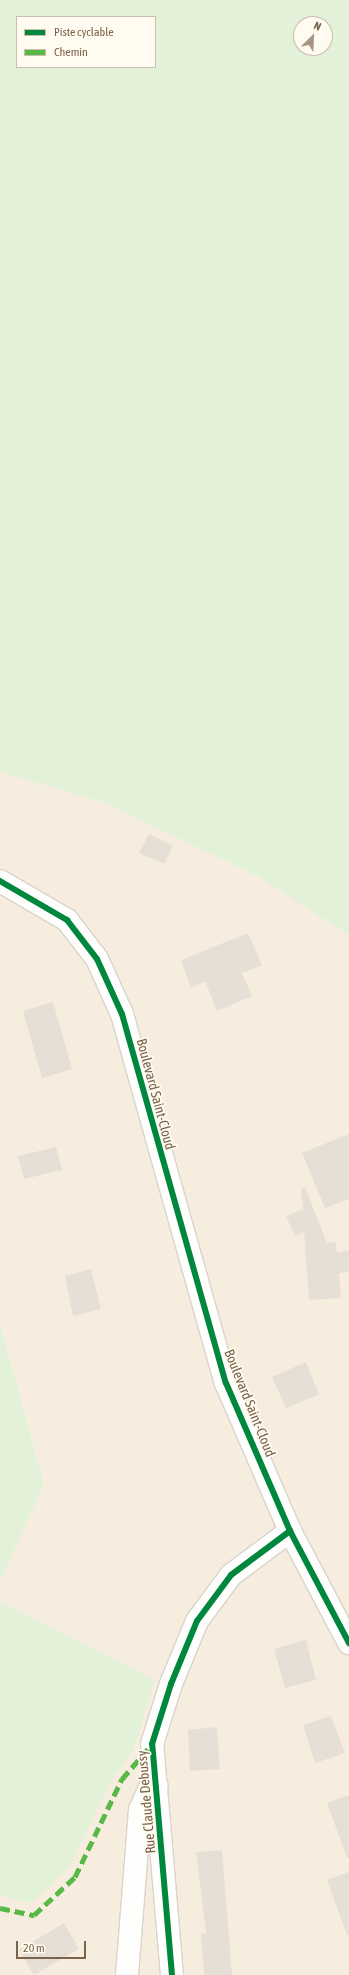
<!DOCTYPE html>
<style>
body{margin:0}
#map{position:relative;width:349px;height:1975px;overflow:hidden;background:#faf6ee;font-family:"Asap Condensed",sans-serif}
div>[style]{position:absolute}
.residential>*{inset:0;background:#f6edde}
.green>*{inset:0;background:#e3f1d8}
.building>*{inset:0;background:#e6dfd5}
.roads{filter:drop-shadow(1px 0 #d9d3cc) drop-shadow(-1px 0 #d9d3cc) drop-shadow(0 1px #d9d3cc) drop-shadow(0 -1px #d9d3cc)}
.minor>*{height:22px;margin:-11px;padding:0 11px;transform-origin:11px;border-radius:11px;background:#fefefc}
.quiet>*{height:5px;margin-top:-2.5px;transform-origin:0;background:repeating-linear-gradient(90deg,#58b947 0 10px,transparent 0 15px)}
.cycleway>*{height:6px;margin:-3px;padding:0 3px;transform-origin:3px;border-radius:3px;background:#00873e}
span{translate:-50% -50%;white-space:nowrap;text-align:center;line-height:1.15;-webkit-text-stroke:3.5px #fffbf1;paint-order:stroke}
.street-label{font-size:14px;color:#7b624a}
.legend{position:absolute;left:16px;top:16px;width:140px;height:52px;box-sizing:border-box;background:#fffbf1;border:1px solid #cabeae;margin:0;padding:5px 7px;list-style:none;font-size:12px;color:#7b624a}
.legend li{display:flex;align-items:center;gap:8px;height:20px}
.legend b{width:20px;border:1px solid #cabeae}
.north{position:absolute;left:293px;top:16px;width:40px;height:40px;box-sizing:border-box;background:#fffbf1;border:1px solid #cabeae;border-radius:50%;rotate:24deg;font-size:11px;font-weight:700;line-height:16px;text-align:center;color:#7b624a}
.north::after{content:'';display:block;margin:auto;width:14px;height:18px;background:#a79683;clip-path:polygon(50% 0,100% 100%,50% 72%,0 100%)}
.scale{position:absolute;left:16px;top:1941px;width:70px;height:18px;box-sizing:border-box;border:2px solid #7b624a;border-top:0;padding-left:5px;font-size:12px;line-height:14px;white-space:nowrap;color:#7b624a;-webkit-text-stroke:3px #fffbf1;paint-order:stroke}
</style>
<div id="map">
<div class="residential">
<i style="clip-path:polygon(0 772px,102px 802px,255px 875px,349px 935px,349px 1975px,0 1975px,0 1896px,31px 1903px,71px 1865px,107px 1788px,134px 1749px,155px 1680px,0 1601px,0 1581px,44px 1483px,0 1323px)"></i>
</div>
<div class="green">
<i style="clip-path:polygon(evenodd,0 0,349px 0,349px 935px,255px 875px,102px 802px,0 772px,0 0,17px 17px,155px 17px,155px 67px,17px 67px,17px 17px,0 0,301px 24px,325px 24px,325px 48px,301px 48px,301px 24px)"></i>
<i style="clip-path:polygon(0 1323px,44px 1484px,0 1581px)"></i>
<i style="clip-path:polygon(0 1601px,155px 1680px,134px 1749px,107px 1788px,71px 1865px,31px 1903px,0 1896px)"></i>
</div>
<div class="building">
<i style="clip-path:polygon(149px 834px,173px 846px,164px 864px,139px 853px)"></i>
<i style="clip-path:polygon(248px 933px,262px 965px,242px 973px,252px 996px,217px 1011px,205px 981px,191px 988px,181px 960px)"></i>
<i style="clip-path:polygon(53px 1002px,72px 1069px,42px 1078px,23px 1011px)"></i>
<i style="clip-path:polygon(349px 1134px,349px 1199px,325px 1208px,302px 1153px)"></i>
<i style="clip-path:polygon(56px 1147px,62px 1170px,24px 1179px,18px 1156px)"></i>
<i style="clip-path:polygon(305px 1187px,327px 1243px,336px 1242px,337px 1252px,349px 1251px,349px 1272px,339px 1273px,341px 1298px,309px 1300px,304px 1232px,295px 1236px,286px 1216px,303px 1209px,301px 1188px)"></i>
<i style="clip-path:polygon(91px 1269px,101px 1309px,73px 1316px,65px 1276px)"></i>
<i style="clip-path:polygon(306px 1362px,319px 1394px,286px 1408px,272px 1377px)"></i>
<i style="clip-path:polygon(306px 1640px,316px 1680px,285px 1688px,274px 1649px)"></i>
<i style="clip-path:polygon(331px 1716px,345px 1753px,315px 1763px,303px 1725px)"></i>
<i style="clip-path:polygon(217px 1727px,220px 1769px,190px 1771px,188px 1730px)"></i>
<i style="clip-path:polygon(349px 1795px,349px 1857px,347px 1858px,327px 1803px)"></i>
<i style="clip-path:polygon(222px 1850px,232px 1975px,204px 1975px,201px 1934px,206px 1933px,196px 1852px)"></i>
<i style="clip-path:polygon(349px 1872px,349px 1935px,347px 1935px,327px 1880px)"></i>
<i style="clip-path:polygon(64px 1923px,79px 1949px,34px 1975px,19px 1950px)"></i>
</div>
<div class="roads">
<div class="minor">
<i style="left:0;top:881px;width:78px;rotate:30.2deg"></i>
<i style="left:67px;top:920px;width:49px;rotate:52.4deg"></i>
<i style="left:97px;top:959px;width:60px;rotate:65.6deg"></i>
<i style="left:122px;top:1014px;width:383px;rotate:74.3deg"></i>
<i style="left:226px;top:1383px;width:161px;rotate:66.6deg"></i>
<i style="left:290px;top:1531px;width:127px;rotate:62.2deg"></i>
<i style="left:127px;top:1975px;width:166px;rotate:-85.5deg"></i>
<i style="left:140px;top:1810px;width:24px;rotate:-66deg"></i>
<i style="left:150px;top:1788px;width:7px;rotate:-16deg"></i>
<i style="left:172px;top:1975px;width:232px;rotate:-94.9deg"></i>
<i style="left:152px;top:1744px;width:63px;rotate:-72.4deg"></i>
<i style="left:171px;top:1684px;width:68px;rotate:-67.6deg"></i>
<i style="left:197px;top:1621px;width:57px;rotate:-53.5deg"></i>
<i style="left:231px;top:1575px;width:74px;rotate:-36.7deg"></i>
</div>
</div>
<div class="quiet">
<i style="left:0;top:1908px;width:35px;rotate:12deg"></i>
<i style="left:34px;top:1915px;width:56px;rotate:-42.8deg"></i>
<i style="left:75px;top:1877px;width:109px;rotate:-64.4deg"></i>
<i style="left:122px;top:1779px;width:46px;rotate:-49.4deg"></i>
</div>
<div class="cycleway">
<i style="left:0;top:881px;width:78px;rotate:30.2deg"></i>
<i style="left:67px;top:920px;width:49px;rotate:52.4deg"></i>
<i style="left:97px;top:959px;width:60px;rotate:65.6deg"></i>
<i style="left:122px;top:1014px;width:383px;rotate:74.3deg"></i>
<i style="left:226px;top:1383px;width:161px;rotate:66.6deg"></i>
<i style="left:290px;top:1531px;width:127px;rotate:62.2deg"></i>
<i style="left:172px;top:1975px;width:232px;rotate:-94.9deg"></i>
<i style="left:152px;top:1744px;width:63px;rotate:-72.4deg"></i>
<i style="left:171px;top:1684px;width:68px;rotate:-67.6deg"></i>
<i style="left:197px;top:1621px;width:57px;rotate:-53.5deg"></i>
<i style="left:231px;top:1575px;width:74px;rotate:-36.7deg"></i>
</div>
<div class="street-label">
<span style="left:156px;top:1094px;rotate:75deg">Boulevard Saint-Cloud</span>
<span style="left:250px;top:1403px;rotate:68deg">Boulevard Saint-Cloud</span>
<span style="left:146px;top:1802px;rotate:-95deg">Rue Claude Debussy</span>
</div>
<ul class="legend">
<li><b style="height:5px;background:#00873e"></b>Piste cyclable</li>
<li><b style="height:5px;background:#58b947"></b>Chemin</li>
</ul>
<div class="north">N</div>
<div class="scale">20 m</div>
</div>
